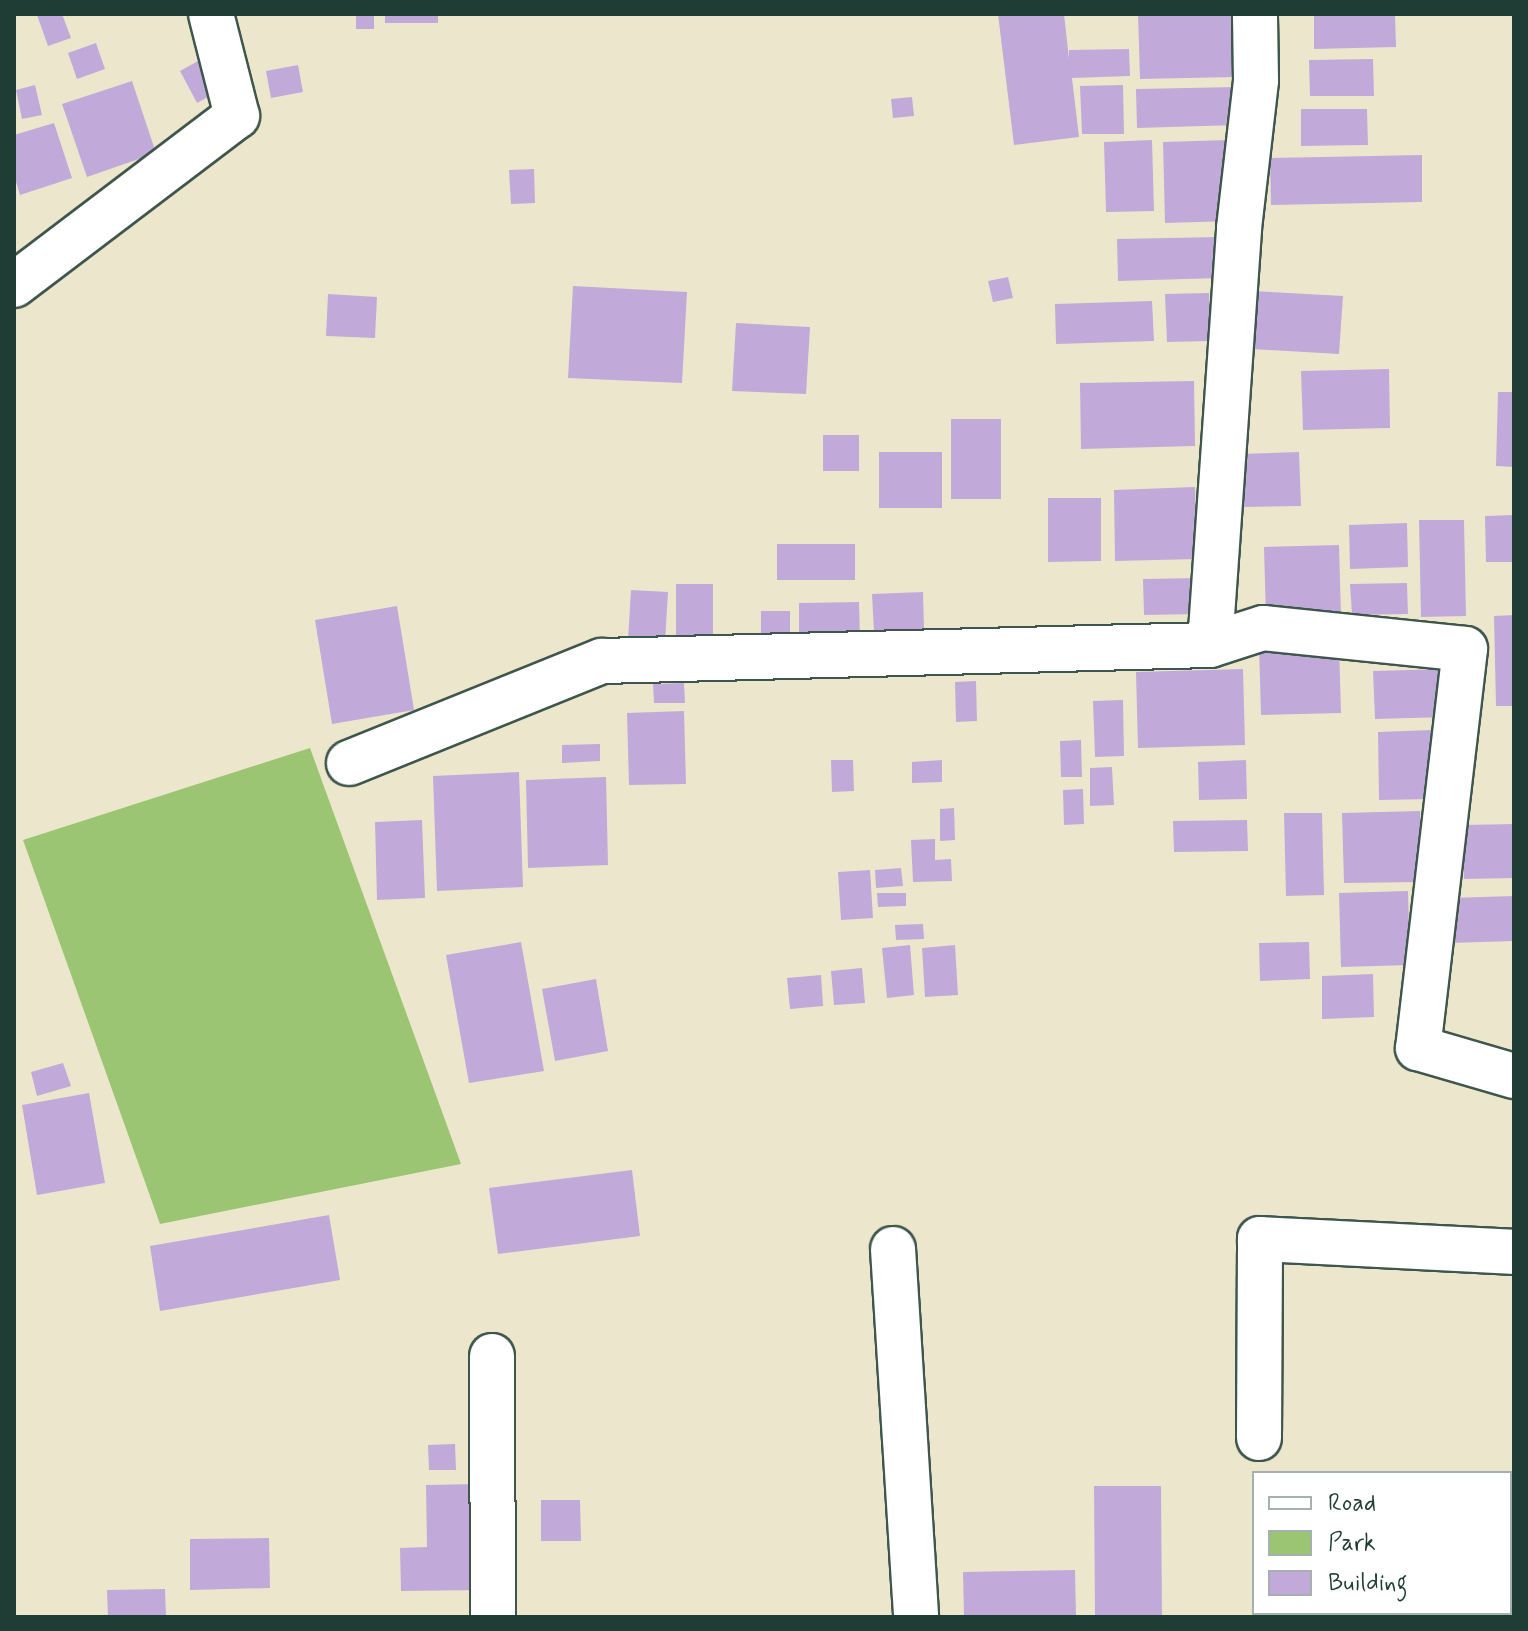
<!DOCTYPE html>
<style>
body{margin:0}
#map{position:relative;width:1528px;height:1631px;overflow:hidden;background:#ece7cc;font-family:Mynerve,sans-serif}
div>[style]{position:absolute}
.green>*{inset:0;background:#9bc572}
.building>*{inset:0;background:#c1aada}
.roads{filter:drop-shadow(2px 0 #3e564b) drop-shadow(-2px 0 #3e564b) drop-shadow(0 2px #3e564b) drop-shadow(0 -2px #3e564b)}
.minor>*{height:44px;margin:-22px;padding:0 22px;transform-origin:22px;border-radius:22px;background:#fff}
span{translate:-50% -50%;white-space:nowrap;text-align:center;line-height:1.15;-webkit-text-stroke:7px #fff;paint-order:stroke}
.frame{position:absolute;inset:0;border:16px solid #1f3d34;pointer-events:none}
.legend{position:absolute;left:1252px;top:1471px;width:260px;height:144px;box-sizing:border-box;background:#fff;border:2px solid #a5b1ae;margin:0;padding:10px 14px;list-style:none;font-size:24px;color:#1f3d34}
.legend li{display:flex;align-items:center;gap:16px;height:40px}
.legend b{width:40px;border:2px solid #a5b1ae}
</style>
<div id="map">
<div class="green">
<i style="clip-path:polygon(310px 748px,461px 1164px,160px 1224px,23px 840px)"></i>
</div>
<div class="building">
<i style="clip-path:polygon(41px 14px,62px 14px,71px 38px,48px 46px,37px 15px)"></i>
<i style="clip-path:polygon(356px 14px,374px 14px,374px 29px,356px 29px)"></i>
<i style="clip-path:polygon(385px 14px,438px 14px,438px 23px,385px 23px)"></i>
<i style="clip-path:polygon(998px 14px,1064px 14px,1069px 59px,1069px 50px,1129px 49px,1130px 76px,1072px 78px,1079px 137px,1014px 145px)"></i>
<i style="clip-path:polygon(1138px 14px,1234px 14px,1235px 77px,1140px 79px)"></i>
<i style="clip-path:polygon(1314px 14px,1395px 14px,1396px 47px,1314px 49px)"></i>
<i style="clip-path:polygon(96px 43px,105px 69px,77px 79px,68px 53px)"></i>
<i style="clip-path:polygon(1373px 59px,1374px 96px,1310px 96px,1309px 60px)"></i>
<i style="clip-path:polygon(198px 61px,215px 93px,197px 103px,180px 71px)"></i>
<i style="clip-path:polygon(298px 65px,303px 92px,271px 98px,266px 71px)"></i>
<i style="clip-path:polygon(132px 81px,156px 153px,87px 177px,62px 104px)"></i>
<i style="clip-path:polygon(35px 85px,42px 115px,22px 119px,16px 90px)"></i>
<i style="clip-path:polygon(1123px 85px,1124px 134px,1082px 134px,1080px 86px)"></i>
<i style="clip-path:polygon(1237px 87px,1237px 125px,1137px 128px,1136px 89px)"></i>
<i style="clip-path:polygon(912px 97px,914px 116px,893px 118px,891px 99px)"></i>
<i style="clip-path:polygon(1301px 109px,1367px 109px,1368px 145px,1301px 146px)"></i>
<i style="clip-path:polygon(54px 123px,72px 178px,20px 195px,14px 175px,14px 135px)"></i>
<i style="clip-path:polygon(1152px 140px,1154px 211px,1106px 212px,1104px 142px)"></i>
<i style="clip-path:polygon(1229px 140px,1231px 221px,1165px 223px,1163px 142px)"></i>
<i style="clip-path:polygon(1422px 155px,1422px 202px,1271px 205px,1270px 158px)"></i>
<i style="clip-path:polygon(534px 169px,535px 203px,511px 204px,509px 170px)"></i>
<i style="clip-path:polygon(1219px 237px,1220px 278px,1118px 281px,1117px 239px)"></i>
<i style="clip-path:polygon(1008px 277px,1013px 298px,993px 302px,988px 281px)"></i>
<i style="clip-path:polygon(573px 286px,687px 292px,682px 383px,568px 378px)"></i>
<i style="clip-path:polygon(1254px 291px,1343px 296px,1339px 354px,1251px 349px)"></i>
<i style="clip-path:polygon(1209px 293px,1211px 341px,1167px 342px,1165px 294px)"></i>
<i style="clip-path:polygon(328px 294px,377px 297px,375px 338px,326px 336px)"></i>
<i style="clip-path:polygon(1152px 301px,1154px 341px,1056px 344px,1055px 304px)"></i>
<i style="clip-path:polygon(736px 323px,810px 327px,806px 394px,732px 391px)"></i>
<i style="clip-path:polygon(1389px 369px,1390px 428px,1303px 430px,1301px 371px)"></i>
<i style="clip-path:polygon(1194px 381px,1195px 446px,1081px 449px,1080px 383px)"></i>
<i style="clip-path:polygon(1498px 392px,1514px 392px,1514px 467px,1496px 466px)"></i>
<i style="clip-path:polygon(951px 419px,1001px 419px,1001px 499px,951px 499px)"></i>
<i style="clip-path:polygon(823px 435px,859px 435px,859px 471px,823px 471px)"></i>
<i style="clip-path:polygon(879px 452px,942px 452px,942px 508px,879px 508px)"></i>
<i style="clip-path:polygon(1299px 452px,1301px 506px,1242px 507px,1241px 454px)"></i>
<i style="clip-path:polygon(1195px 487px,1197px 559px,1115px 561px,1114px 490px)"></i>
<i style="clip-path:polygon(1048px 498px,1101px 498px,1101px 561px,1048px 562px)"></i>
<i style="clip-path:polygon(1514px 515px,1514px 562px,1486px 562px,1485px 516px)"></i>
<i style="clip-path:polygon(1419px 520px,1464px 520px,1466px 616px,1421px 617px)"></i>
<i style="clip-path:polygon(1407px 523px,1408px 567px,1350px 569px,1349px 525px)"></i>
<i style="clip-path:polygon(777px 544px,855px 544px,855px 580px,777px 580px)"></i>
<i style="clip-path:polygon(1339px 545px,1341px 617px,1266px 618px,1264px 547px)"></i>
<i style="clip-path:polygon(1199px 578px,1200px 614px,1144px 615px,1143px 579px)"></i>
<i style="clip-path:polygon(1407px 583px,1408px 614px,1352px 615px,1350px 584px)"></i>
<i style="clip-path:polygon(676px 584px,713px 584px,713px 639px,676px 639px)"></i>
<i style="clip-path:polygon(631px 590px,668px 592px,665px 642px,628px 640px)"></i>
<i style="clip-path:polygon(923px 592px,924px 630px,874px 632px,872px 594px)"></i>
<i style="clip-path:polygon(859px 602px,860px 639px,799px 640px,799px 603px)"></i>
<i style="clip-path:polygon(397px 606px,414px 710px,332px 724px,315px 620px)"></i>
<i style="clip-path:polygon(761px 611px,790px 611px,790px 641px,761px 641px)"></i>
<i style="clip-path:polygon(1514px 615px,1514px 706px,1496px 706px,1494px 616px)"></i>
<i style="clip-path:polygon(1339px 644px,1341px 713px,1261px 715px,1259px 645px)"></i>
<i style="clip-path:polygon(1243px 669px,1245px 745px,1138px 748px,1136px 672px)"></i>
<i style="clip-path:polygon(1447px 669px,1448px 717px,1375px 719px,1373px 671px)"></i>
<i style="clip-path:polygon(976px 681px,977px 721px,956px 722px,955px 682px)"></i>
<i style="clip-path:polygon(684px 683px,685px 703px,654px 703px,653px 684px)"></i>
<i style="clip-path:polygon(1123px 700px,1124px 756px,1095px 757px,1093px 701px)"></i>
<i style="clip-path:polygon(684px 711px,686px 784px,629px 785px,627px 713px)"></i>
<i style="clip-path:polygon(1431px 730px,1432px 799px,1379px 800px,1378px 732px)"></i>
<i style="clip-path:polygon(1081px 740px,1082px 777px,1061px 777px,1060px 741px)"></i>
<i style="clip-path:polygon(600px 744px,600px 761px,562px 763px,562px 745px)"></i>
<i style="clip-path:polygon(831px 760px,853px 760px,854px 791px,832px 792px)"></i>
<i style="clip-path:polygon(942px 760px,942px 782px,912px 783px,912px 762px)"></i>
<i style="clip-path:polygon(1246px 760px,1247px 799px,1199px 800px,1198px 762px)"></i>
<i style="clip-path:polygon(1112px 767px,1114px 805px,1090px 806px,1090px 768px)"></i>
<i style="clip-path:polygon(519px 772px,523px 887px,437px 891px,433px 776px)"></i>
<i style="clip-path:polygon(606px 777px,608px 865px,528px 868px,526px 780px)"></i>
<i style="clip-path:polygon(1083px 789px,1084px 824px,1064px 825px,1063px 790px)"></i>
<i style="clip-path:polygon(954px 808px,955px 840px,940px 841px,940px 809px)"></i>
<i style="clip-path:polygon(1420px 811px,1422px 882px,1344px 883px,1342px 813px)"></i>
<i style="clip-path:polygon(1284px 813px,1322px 813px,1324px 895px,1286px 896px)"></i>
<i style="clip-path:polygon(422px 820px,425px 898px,377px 900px,375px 822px)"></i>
<i style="clip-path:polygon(1247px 820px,1248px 851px,1174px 852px,1173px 821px)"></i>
<i style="clip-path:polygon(1514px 824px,1514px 878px,1464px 879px,1462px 825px)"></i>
<i style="clip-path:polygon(935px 839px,935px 860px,951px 859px,952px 881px,913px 882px,911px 840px)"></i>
<i style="clip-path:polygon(901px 868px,903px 886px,876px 888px,875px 870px)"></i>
<i style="clip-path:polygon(870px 870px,873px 918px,841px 920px,838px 872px)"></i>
<i style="clip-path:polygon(1408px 891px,1410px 965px,1341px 967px,1339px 893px)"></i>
<i style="clip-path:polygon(877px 893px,906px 893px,906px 906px,878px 907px)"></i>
<i style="clip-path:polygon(1514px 896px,1514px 941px,1450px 943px,1449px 898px)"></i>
<i style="clip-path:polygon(923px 924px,924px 939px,896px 940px,895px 925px)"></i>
<i style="clip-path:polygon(521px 942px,544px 1071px,469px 1083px,446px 955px)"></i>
<i style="clip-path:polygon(1309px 942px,1310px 979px,1260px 981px,1259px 943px)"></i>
<i style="clip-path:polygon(910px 945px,914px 995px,887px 998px,882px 948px)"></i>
<i style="clip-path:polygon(955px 945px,958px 995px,925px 997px,922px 948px)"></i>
<i style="clip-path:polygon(862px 968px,865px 1003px,834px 1005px,831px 971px)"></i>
<i style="clip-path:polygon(1373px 974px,1374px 1017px,1322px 1019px,1322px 976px)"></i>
<i style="clip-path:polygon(821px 975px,823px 1006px,790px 1009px,787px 978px)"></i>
<i style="clip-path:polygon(596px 979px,608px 1051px,555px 1061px,542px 989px)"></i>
<i style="clip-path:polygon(63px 1063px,71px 1086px,37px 1096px,31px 1072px)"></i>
<i style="clip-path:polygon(89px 1093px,105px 1183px,37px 1195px,22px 1105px)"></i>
<i style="clip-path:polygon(632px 1170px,640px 1236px,498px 1254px,489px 1188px)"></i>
<i style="clip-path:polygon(329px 1215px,340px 1280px,160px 1311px,150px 1246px)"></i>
<i style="clip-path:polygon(455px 1444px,456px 1470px,429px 1470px,428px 1445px)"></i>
<i style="clip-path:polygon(480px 1484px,481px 1590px,401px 1591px,400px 1548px,427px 1547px,426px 1485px)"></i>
<i style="clip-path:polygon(1094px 1486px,1161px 1486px,1162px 1617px,1095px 1617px)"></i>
<i style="clip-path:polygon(541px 1500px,580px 1500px,581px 1541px,541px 1541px)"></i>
<i style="clip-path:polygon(269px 1538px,270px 1588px,190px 1590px,190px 1539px)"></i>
<i style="clip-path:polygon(1075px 1570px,1076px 1617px,964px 1617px,963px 1572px)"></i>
<i style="clip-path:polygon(165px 1589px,166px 1617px,108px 1617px,107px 1590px)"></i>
<i style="clip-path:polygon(1394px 1613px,1456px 1613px,1456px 1617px,1394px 1617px)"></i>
</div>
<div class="roads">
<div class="minor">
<i style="left:14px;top:285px;width:280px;rotate:-37.2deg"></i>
<i style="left:237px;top:116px;width:105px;rotate:-104.3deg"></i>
<i style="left:1210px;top:645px;width:56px;rotate:-17.8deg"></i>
<i style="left:1263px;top:628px;width:203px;rotate:5.9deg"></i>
<i style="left:1465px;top:649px;width:402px;rotate:96.7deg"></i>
<i style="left:1418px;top:1048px;width:100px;rotate:16.3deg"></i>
<i style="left:349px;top:763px;width:273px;rotate:-22deg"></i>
<i style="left:602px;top:661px;width:608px;rotate:-1.51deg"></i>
<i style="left:1210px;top:645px;width:418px;rotate:-86deg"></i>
<i style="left:1239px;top:228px;width:149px;rotate:-83.4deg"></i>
<i style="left:1256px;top:80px;width:66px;rotate:-90.9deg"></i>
<i style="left:893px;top:1249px;width:369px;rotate:86.4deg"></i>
<i style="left:492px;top:1356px;width:261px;rotate:89.8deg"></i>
<i style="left:1259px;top:1438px;width:199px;rotate:-89.7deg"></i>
<i style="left:1260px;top:1239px;width:254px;rotate:2.9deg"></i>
</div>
</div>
<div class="frame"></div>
<ul class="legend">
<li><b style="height:10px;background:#fff"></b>Road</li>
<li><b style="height:22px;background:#9bc572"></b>Park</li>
<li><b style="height:22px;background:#c1aada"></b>Building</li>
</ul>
</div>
